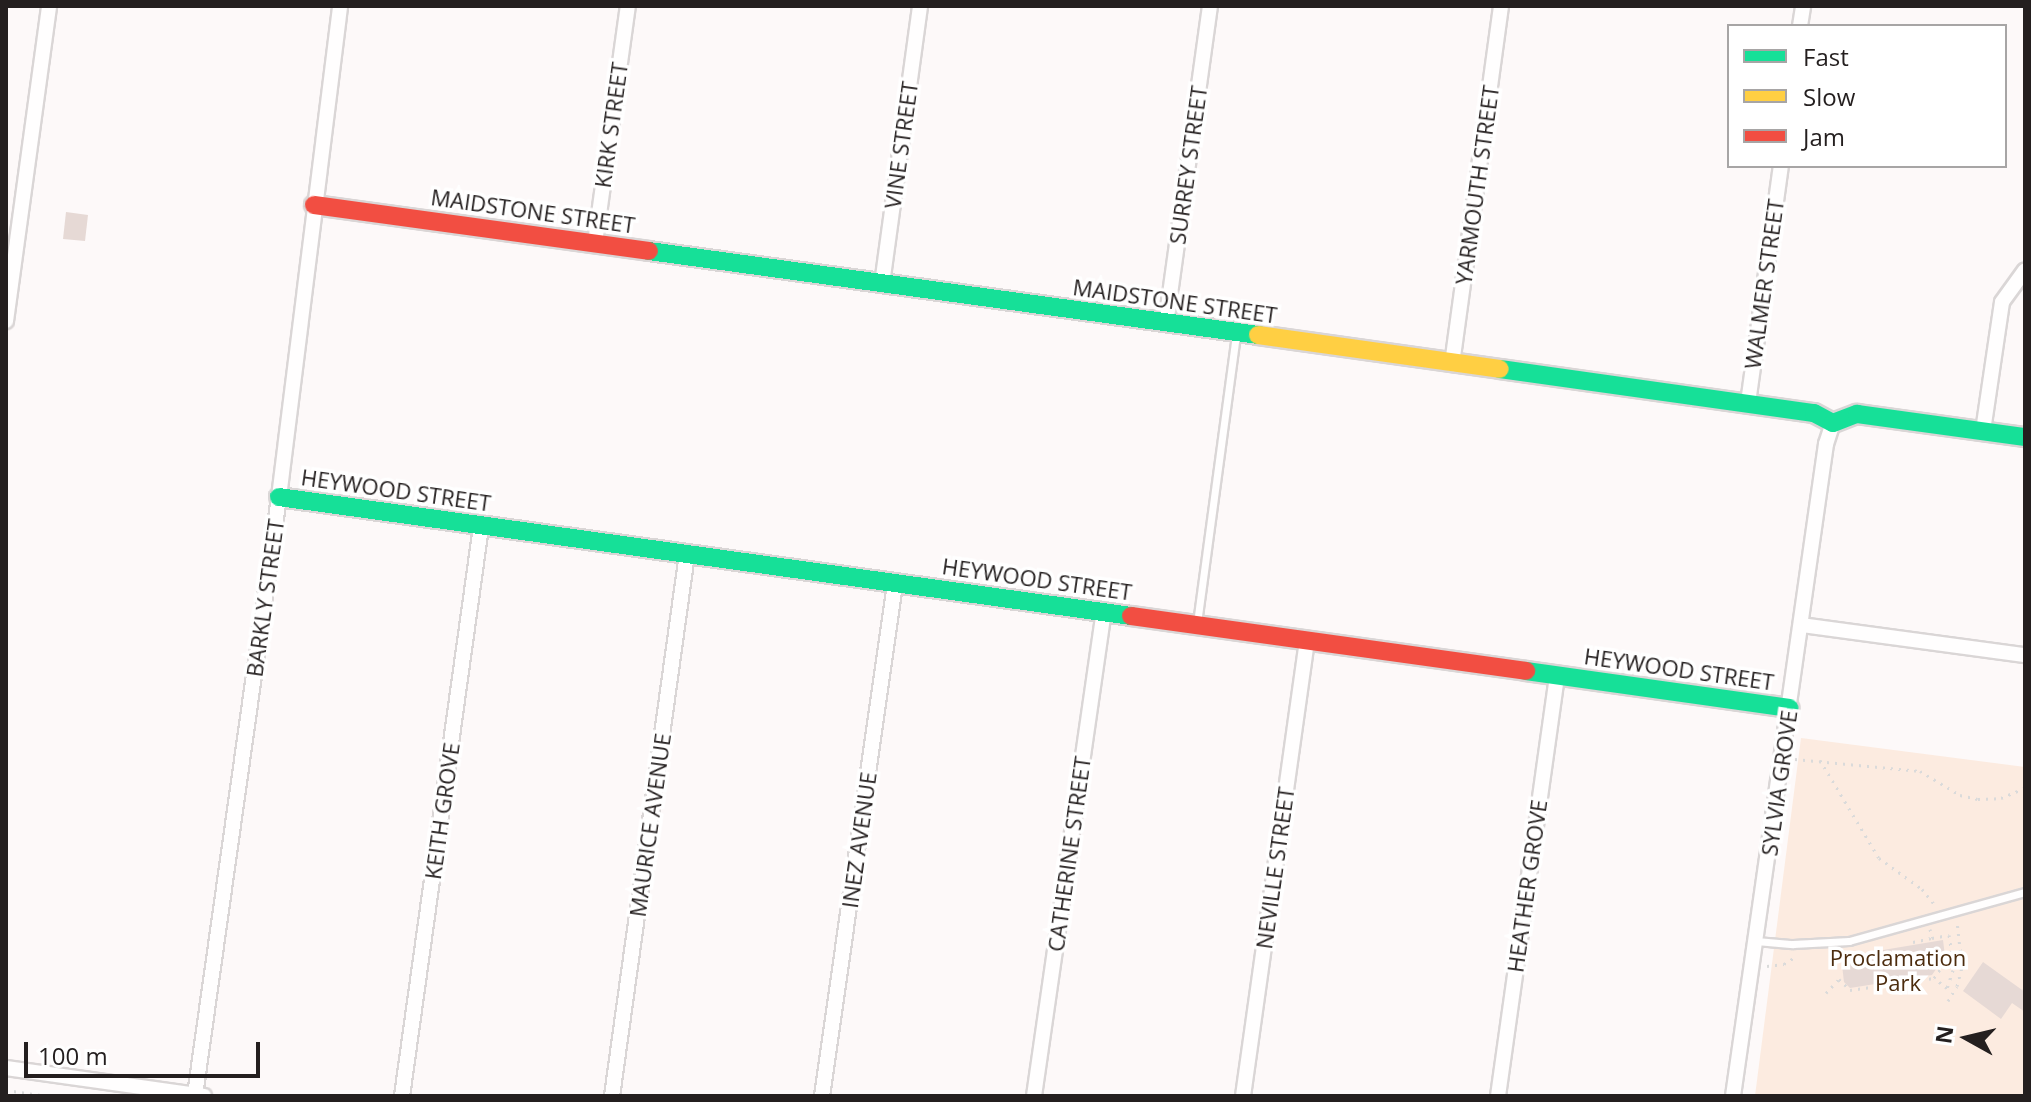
<!DOCTYPE html>
<style>
body{margin:0}
#map{position:relative;width:2031px;height:1102px;overflow:hidden;background:#fdf9f9;font-family:"Open Sans",sans-serif}
div>[style]{position:absolute}
.green>*{inset:0;background:#fcebe0}
.building>*{inset:0;background:#e6d9d5}
.path>*{height:3px;margin-top:-1.5px;transform-origin:0;background:repeating-linear-gradient(90deg,#dadada 0 2px,transparent 0 8px)}
.roads{filter:drop-shadow(2px 0 #dad6d6) drop-shadow(-2px 0 #dad6d6) drop-shadow(0 2px #dad6d6) drop-shadow(0 -2px #dad6d6)}
.lane>*{height:7px;margin:-3.5px;padding:0 3.5px;transform-origin:3.5px;border-radius:3.5px;background:#fffefe}
.street>*{height:14px;margin:-7px;padding:0 7px;transform-origin:7px;border-radius:7px;background:#fffefe}
.fast>*{height:18px;margin:-9px;padding:0 9px;transform-origin:9px;border-radius:9px;background:#16e098}
.slow>*{height:18px;margin:-9px;padding:0 9px;transform-origin:9px;border-radius:9px;background:#ffcf43}
.jam>*{height:18px;margin:-9px;padding:0 9px;transform-origin:9px;border-radius:9px;background:#f24e42}
span{translate:-50% -50%;white-space:nowrap;text-align:center;line-height:1.15;-webkit-text-stroke:7px #fff;paint-order:stroke}
.street-label{font-size:22px;color:#241f1f}
.park-label{font-size:22px;color:#4c2c0e}
.frame{position:absolute;inset:0;border:8px solid #241f1f;pointer-events:none}
.legend{position:absolute;left:1727px;top:24px;width:280px;height:144px;box-sizing:border-box;background:#fff;border:2px solid #a7a5a5;margin:0;padding:10px 14px;list-style:none;font-size:24px;color:#241f1f}
.legend li{display:flex;align-items:center;gap:16px;height:40px}
.legend b{width:40px;border:2px solid #a7a5a5}
.north{position:absolute;left:1927px;top:998px;width:80px;height:80px;-webkit-text-stroke:6px #fff;paint-order:stroke;rotate:278deg;font-size:22px;font-weight:700;line-height:32px;text-align:center;color:#241f1f}
.north::after{content:'';display:block;margin:auto;width:28px;height:36px;background:#241f1f;clip-path:polygon(50% 0,100% 100%,50% 72%,0 100%)}
.scale{position:absolute;left:24px;top:1042px;width:236px;height:36px;box-sizing:border-box;border:4px solid #241f1f;border-top:0;padding-left:10px;font-size:24px;line-height:28px;white-space:nowrap;color:#241f1f;-webkit-text-stroke:6px #fff;paint-order:stroke}
</style>
<div id="map">
<div class="green">
<i style="clip-path:polygon(1801px 738px,2025px 767px,2025px 1096px,1755px 1096px)"></i>
</div>
<div class="building">
<i style="clip-path:polygon(66px 212px,88px 215px,85px 241px,63px 239px)"></i>
<i style="clip-path:polygon(1943px 940px,1945px 956px,1932px 975px,1850px 988px,1844px 982px,1841px 957px)"></i>
<i style="clip-path:polygon(1983px 962px,2025px 992px,2025px 1012px,2012px 1003px,2001px 1019px,1963px 991px)"></i>
</div>
<div class="path">
<i style="left:1795px;top:759px;width:126px;rotate:5.5deg"></i>
<i style="left:1920px;top:771px;width:47px;rotate:31deg"></i>
<i style="left:1960px;top:795px;width:18px;rotate:13deg"></i>
<i style="left:1978px;top:799px;width:23px;rotate:-2deg"></i>
<i style="left:2001px;top:798px;width:26px;rotate:-23deg"></i>
<i style="left:1820px;top:760px;width:114px;rotate:59deg"></i>
<i style="left:1879px;top:858px;width:53px;rotate:35.8deg"></i>
<i style="left:1922px;top:889px;width:21px;rotate:51deg"></i>
<i style="left:1930px;top:929px;width:9px;rotate:77deg"></i>
<i style="left:1932px;top:938px;width:17px;rotate:-10deg"></i>
<i style="left:1949px;top:935px;width:30px;rotate:81deg"></i>
<i style="left:1954px;top:965px;width:5px;rotate:101deg"></i>
<i style="left:1953px;top:970px;width:19px;rotate:108deg"></i>
<i style="left:1947px;top:988px;width:16px;rotate:-142deg"></i>
<i style="left:1934px;top:978px;width:32px;rotate:-55deg"></i>
<i style="left:1913px;top:942px;width:19px;rotate:-12deg"></i>
<i style="left:1767px;top:966px;width:17px;rotate:-7deg"></i>
<i style="left:1784px;top:964px;width:15px;rotate:-32deg"></i>
<i style="left:2024px;top:990px;width:3px;rotate:-72deg"></i>
<i style="left:1826px;top:993px;width:19px;rotate:-47deg"></i>
<i style="left:1839px;top:979px;width:16px;rotate:45deg"></i>
<i style="left:1850px;top:990px;width:85px;rotate:-8.1deg"></i>
<i style="left:1948px;top:1001px;width:17px;rotate:-59deg"></i>
<i style="left:1957px;top:986px;width:20px;rotate:-75deg"></i>
<i style="left:1962px;top:967px;width:46px;rotate:-96.2deg"></i>
<i style="left:6px;top:1090px;width:42px;rotate:8.1deg"></i>
</div>
<div class="roads">
<div class="lane">
<i style="left:1197px;top:623px;width:292px;rotate:-82.3deg"></i>
<i style="left:1756px;top:941px;width:37px;rotate:5deg"></i>
<i style="left:1793px;top:944px;width:56px;rotate:-3.1deg"></i>
<i style="left:1849px;top:941px;width:183px;rotate:-15.6deg"></i>
</div>
<div class="street">
<i style="left:1800px;top:26px;width:20px;rotate:-81deg"></i>
<i style="left:595px;top:243px;width:239px;rotate:-82.1deg"></i>
<i style="left:882px;top:284px;width:281px;rotate:-82.2deg"></i>
<i style="left:6px;top:321px;width:318px;rotate:-82.2deg"></i>
<i style="left:1166px;top:323px;width:320px;rotate:-82.1deg"></i>
<i style="left:1452px;top:364px;width:361px;rotate:-82.2deg"></i>
<i style="left:1748px;top:403px;width:239px;rotate:-82.1deg"></i>
<i style="left:1983px;top:431px;width:130px;rotate:-81.6deg"></i>
<i style="left:2002px;top:302px;width:39px;rotate:-54deg"></i>
<i style="left:1802px;top:625px;width:225px;rotate:7.7deg"></i>
<i style="left:6px;top:1068px;width:200px;rotate:8deg"></i>
<i style="left:195px;top:1095px;width:604px;rotate:-82deg"></i>
<i style="left:279px;top:497px;width:495px;rotate:-82.9deg"></i>
<i style="left:402px;top:1096px;width:574px;rotate:-82.1deg"></i>
<i style="left:612px;top:1096px;width:547px;rotate:-82.12deg"></i>
<i style="left:822px;top:1096px;width:517px;rotate:-81.89deg"></i>
<i style="left:1034px;top:1096px;width:489px;rotate:-81.8deg"></i>
<i style="left:1243px;top:1096px;width:460px;rotate:-82deg"></i>
<i style="left:1498px;top:1096px;width:424px;rotate:-82deg"></i>
<i style="left:1733px;top:1096px;width:659px;rotate:-81.88deg"></i>
<i style="left:1826px;top:444px;width:22px;rotate:-72deg"></i>
</div>
<div class="fast">
<i style="left:649px;top:251px;width:615px;rotate:7.85deg"></i>
<i style="left:1500px;top:369px;width:317px;rotate:8deg"></i>
<i style="left:1814px;top:413px;width:21px;rotate:28deg"></i>
<i style="left:1833px;top:423px;width:26px;rotate:-21deg"></i>
<i style="left:1857px;top:414px;width:170px;rotate:7.8deg"></i>
<i style="left:279px;top:497px;width:860px;rotate:7.95deg"></i>
<i style="left:1526px;top:671px;width:266px;rotate:8deg"></i>
</div>
<div class="slow">
<i style="left:1258px;top:335px;width:244px;rotate:8deg"></i>
</div>
<div class="jam">
<i style="left:314px;top:205px;width:338px;rotate:7.8deg"></i>
<i style="left:1131px;top:616px;width:399px;rotate:7.9deg"></i>
</div>
</div>
<div class="street-label">
<span style="left:611px;top:125px;rotate:-82deg">KIRK STREET</span>
<span style="left:901px;top:145px;rotate:-82deg">VINE STREET</span>
<span style="left:1188px;top:165px;rotate:-82deg">SURREY STREET</span>
<span style="left:1477px;top:185px;rotate:-82deg">YARMOUTH STREET</span>
<span style="left:533px;top:211px;rotate:8deg">MAIDSTONE STREET</span>
<span style="left:1764px;top:284px;rotate:-82deg">WALMER STREET</span>
<span style="left:1175px;top:301px;rotate:8deg">MAIDSTONE STREET</span>
<span style="left:396px;top:490px;rotate:8deg">HEYWOOD STREET</span>
<span style="left:1037px;top:579px;rotate:8deg">HEYWOOD STREET</span>
<span style="left:265px;top:598px;rotate:-82deg">BARKLY STREET</span>
<span style="left:1679px;top:669px;rotate:8deg">HEYWOOD STREET</span>
<span style="left:1779px;top:783px;rotate:-82deg">SYLVIA GROVE</span>
<span style="left:442px;top:811px;rotate:-82deg">KEITH GROVE</span>
<span style="left:650px;top:825px;rotate:-82deg">MAURICE AVENUE</span>
<span style="left:859px;top:840px;rotate:-82deg">INEZ AVENUE</span>
<span style="left:1069px;top:854px;rotate:-82deg">CATHERINE STREET</span>
<span style="left:1275px;top:868px;rotate:-82deg">NEVILLE STREET</span>
<span style="left:1527px;top:886px;rotate:-82deg">HEATHER GROVE</span>
</div>
<div class="park-label">
<span style="left:1898px;top:970px">Proclamation<br>Park</span>
</div>
<div class="frame"></div>
<ul class="legend">
<li><b style="height:10px;background:#16e098"></b>Fast</li>
<li><b style="height:10px;background:#ffcf43"></b>Slow</li>
<li><b style="height:10px;background:#f24e42"></b>Jam</li>
</ul>
<div class="north">N</div>
<div class="scale">100 m</div>
</div>
